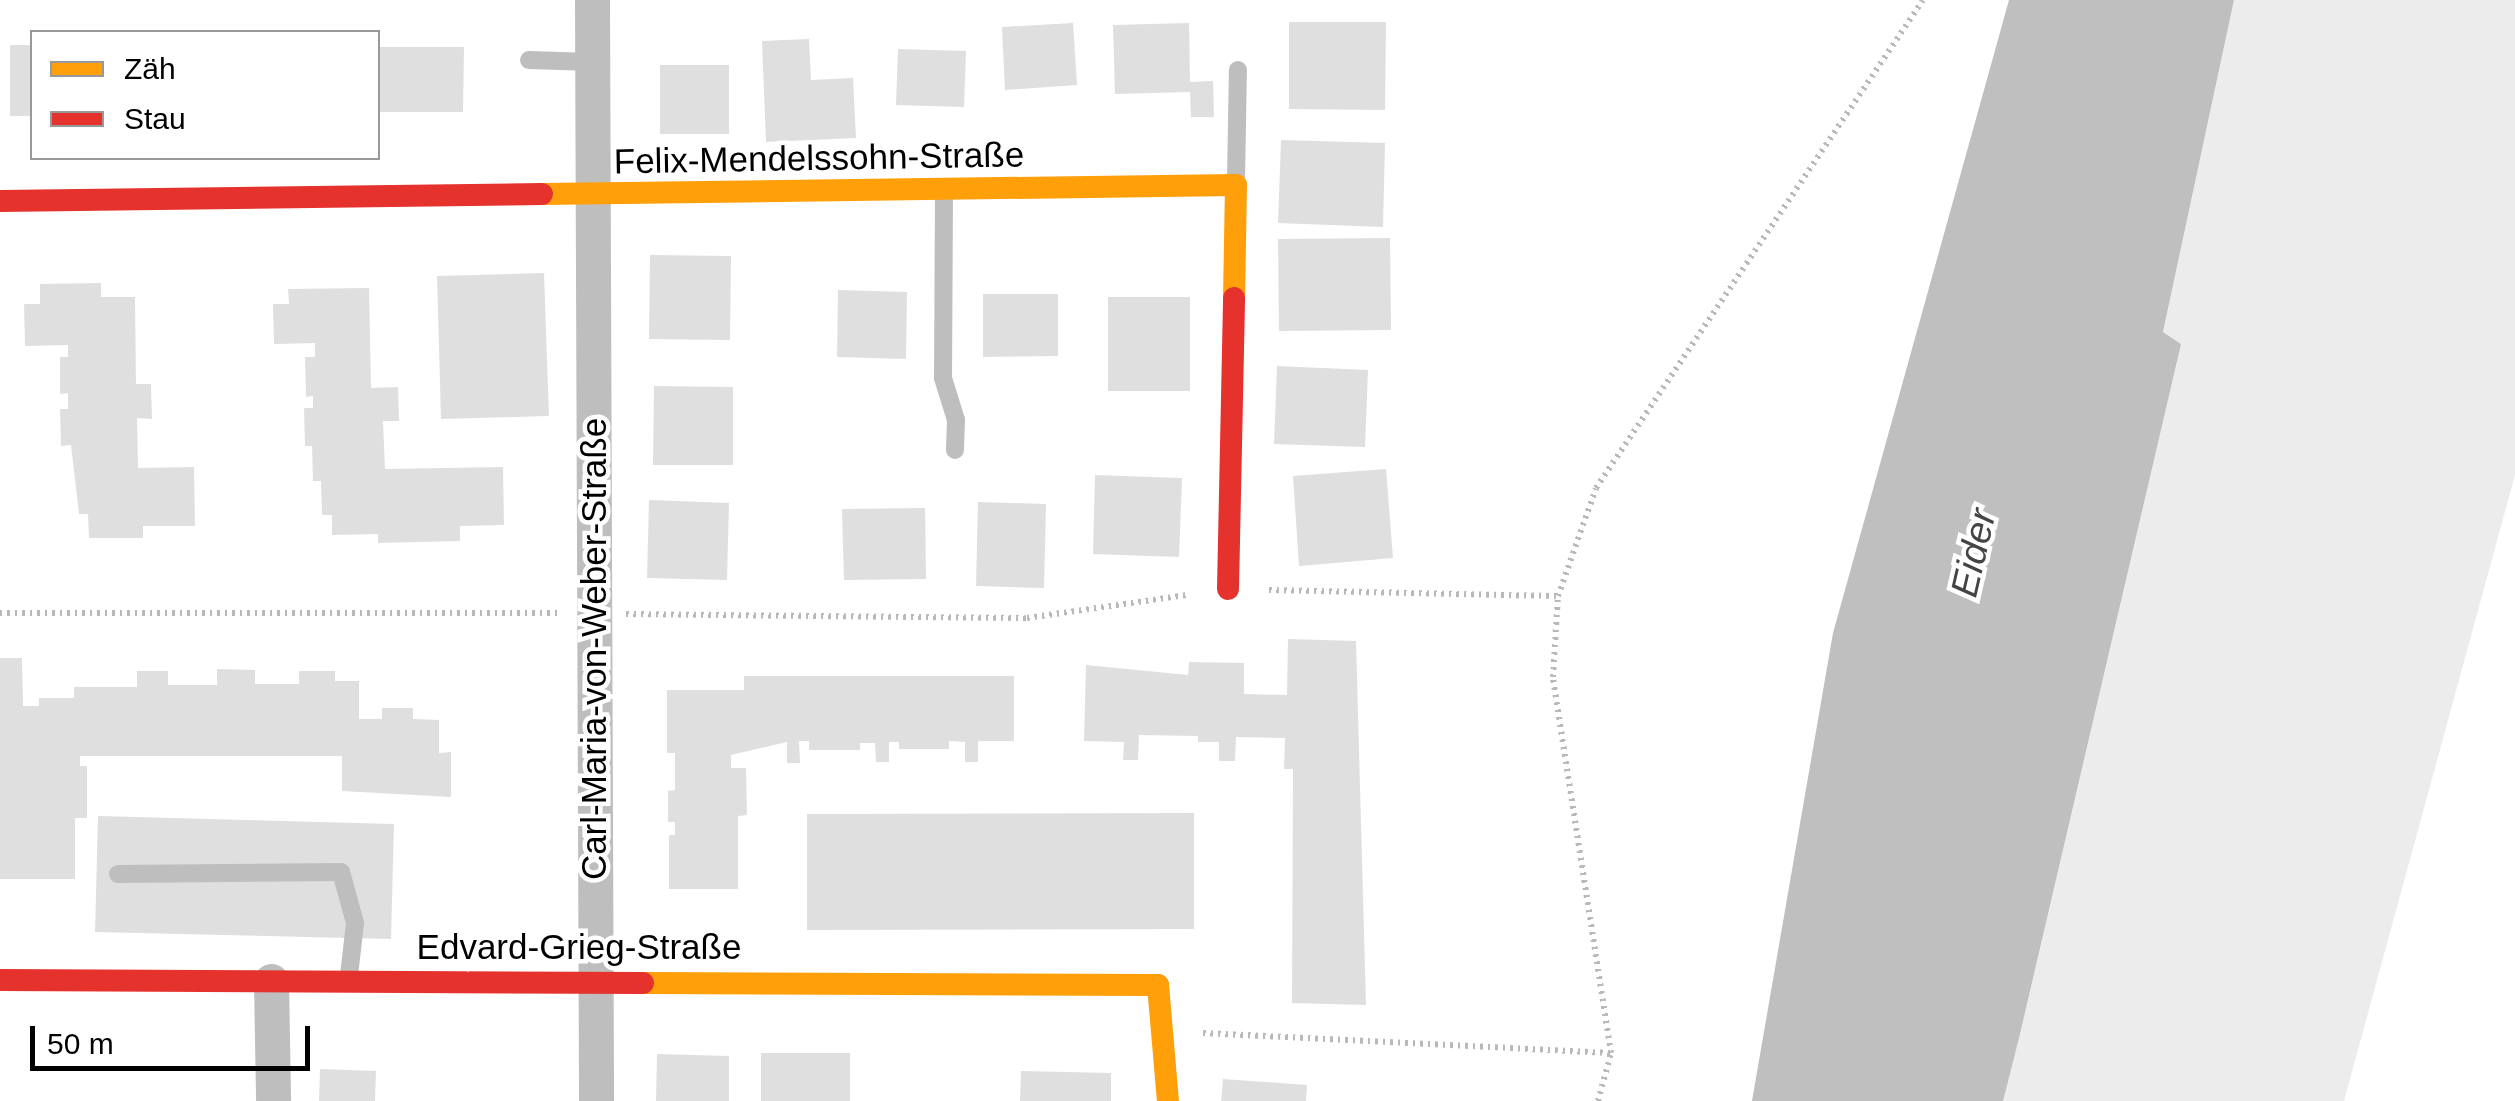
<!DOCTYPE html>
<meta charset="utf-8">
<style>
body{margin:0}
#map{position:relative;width:2515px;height:1101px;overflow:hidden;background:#fff;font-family:Arial,sans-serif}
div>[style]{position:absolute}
.green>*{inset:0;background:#ececec}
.water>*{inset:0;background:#bfbfbf}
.building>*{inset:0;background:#dfdfdf}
.path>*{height:6px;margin-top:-3px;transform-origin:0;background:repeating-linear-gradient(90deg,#b9b9b9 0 2.5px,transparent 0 7.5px)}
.lane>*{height:18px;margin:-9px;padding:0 9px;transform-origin:9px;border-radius:9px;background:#bebebe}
.street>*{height:35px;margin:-17.5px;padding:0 17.5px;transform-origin:17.5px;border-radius:17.5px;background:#bebebe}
.slow>*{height:22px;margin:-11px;padding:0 11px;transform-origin:11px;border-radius:11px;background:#ff9f0a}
.jam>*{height:22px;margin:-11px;padding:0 11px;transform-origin:11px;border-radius:11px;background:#e5322d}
span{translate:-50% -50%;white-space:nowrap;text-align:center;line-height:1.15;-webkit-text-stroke:9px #fff;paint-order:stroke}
.street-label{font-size:35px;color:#000}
.water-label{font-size:38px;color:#444;font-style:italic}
.legend{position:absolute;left:30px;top:30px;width:350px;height:130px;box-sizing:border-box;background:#fff;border:2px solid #999;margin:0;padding:12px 18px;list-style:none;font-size:30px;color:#000}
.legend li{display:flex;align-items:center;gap:20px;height:50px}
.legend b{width:50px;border:2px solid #999}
.scale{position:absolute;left:30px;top:1026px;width:280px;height:45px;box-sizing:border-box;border:5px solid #000;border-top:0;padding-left:12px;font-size:30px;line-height:35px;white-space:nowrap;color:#000;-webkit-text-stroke:8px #fff;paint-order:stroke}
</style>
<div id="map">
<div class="green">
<i style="clip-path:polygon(2234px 0,2515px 0,2515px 475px,2344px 1101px,2003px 1101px,2180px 344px,2163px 332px)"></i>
</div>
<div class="water">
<i style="clip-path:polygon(2009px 0,2234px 0,2163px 332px,2181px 344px,2019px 1038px,2003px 1101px,1752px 1101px,1833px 633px)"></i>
</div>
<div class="building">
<i style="clip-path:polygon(1289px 22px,1386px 22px,1385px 110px,1289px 109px)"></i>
<i style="clip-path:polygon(1073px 23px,1077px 85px,1005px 90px,1002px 27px)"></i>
<i style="clip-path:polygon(1189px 23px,1190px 82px,1213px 81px,1214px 117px,1191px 117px,1190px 92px,1115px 94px,1113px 25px)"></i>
<i style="clip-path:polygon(809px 39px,811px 80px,853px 78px,856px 138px,766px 142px,762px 41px)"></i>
<i style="clip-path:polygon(10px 45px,32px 45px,32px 116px,10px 116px)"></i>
<i style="clip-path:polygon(378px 47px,464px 47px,463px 112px,378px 112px)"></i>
<i style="clip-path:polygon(898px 49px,966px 51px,964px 107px,896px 105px)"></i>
<i style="clip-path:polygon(660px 65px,729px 65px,729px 134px,660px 134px)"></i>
<i style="clip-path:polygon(1281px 140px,1385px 143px,1383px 227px,1278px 223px)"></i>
<i style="clip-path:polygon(1390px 238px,1391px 330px,1279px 331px,1278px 239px)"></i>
<i style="clip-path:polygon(650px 255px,731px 256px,730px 340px,649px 339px)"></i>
<i style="clip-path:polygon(544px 273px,549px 416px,441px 419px,437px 276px)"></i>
<i style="clip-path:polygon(101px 283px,101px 297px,135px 297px,136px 384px,151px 384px,152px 419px,137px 418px,138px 468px,194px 467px,195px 526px,143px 526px,143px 538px,89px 538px,88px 514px,79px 514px,71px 445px,61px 446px,60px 409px,68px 409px,68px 393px,60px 394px,60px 357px,68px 357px,68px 345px,25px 346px,24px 304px,40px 304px,40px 284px)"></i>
<i style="clip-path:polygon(369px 288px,371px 388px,398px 387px,399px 421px,383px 421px,385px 469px,503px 467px,504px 525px,460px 526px,460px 541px,378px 543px,378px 534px,332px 535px,332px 515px,322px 515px,321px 481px,313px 481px,312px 446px,305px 446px,304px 408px,313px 408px,313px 396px,306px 397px,305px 357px,315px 357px,315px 343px,274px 344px,273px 304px,289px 304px,288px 289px)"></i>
<i style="clip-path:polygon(838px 290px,907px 292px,906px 359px,837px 357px)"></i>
<i style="clip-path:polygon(983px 294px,1058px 294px,1058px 356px,983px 357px)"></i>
<i style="clip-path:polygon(1108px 297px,1190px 297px,1190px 391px,1108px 391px)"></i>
<i style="clip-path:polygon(1277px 366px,1368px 370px,1365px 447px,1274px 444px)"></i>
<i style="clip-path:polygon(654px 386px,733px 387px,733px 465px,653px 465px)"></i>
<i style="clip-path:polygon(1386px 469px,1393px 558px,1299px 566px,1293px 476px)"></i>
<i style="clip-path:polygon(1095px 475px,1182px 478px,1179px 557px,1093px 554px)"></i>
<i style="clip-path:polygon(649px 500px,729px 503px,727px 580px,647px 578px)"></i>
<i style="clip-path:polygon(978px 502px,1046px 504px,1044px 588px,976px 586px)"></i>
<i style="clip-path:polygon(925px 508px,926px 579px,844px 580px,842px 509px)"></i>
<i style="clip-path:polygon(1288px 639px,1356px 641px,1366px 1005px,1292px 1003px,1293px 769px,1284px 769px,1285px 738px,1236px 737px,1235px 761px,1219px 761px,1219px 742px,1198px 742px,1198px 736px,1139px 735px,1138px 760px,1123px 760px,1124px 742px,1084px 741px,1086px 665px,1188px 675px,1189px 662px,1244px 663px,1244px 694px,1287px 695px)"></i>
<i style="clip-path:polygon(0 658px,22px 658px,23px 706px,39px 706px,39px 698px,74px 698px,74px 687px,137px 687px,137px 671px,168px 671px,168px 685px,217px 685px,217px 669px,255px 670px,255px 684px,299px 684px,299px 671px,335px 671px,335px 681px,359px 681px,359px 719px,382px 719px,382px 708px,413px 708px,413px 719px,439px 720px,439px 753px,451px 752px,451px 797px,342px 791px,342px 756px,80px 756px,80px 766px,87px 766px,87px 818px,75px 818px,75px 879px,0 879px)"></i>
<i style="clip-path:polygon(744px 676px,1014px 676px,1014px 741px,978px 741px,978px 762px,965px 762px,965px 742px,949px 741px,949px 749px,899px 749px,899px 742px,889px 742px,889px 762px,876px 762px,875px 743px,860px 743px,860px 750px,809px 750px,809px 741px,799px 741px,800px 763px,787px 763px,787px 742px,731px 755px,731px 768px,746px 768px,747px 815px,738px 816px,738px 889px,669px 889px,669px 835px,675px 835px,675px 822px,668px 822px,668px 791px,675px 790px,675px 753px,667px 753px,667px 690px,744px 690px)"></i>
<i style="clip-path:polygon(1194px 813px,1194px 929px,807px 930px,807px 814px)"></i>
<i style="clip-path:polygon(98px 816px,394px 824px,391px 939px,95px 932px)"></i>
<i style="clip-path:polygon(761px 1053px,850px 1053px,850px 1101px,761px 1101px)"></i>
<i style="clip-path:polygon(657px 1054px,729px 1056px,729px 1101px,656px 1101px)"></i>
<i style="clip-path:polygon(320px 1069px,376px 1071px,375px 1101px,319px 1101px)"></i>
<i style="clip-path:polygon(1021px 1071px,1111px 1073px,1111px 1101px,1020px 1101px)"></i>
<i style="clip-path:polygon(1223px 1079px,1307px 1085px,1306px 1101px,1221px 1101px)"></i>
</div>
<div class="path">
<i style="left:1269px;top:590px;width:289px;rotate:1.2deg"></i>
<i style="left:0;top:613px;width:559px"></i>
<i style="left:626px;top:614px;width:401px;rotate:0.6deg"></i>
<i style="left:1027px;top:618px;width:162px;rotate:-8.2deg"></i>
<i style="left:1203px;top:1033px;width:408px;rotate:2.8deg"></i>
<i style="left:1598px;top:1101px;width:50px;rotate:-74.8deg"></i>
<i style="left:1611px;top:1053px;width:380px;rotate:-98.8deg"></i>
<i style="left:1553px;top:677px;width:81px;rotate:-86.5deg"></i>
<i style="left:1558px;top:596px;width:114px;rotate:-70.6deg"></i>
<i style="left:1596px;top:488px;width:587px;rotate:-56.17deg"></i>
</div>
<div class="lane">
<i style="left:529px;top:60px;width:63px;rotate:1.8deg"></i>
<i style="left:1236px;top:180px;width:110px;rotate:-89deg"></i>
<i style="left:944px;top:191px;width:187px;rotate:90.3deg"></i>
<i style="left:943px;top:378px;width:44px;rotate:72.8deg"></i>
<i style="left:956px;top:420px;width:30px;rotate:92deg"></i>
<i style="left:118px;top:874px;width:223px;rotate:-0.5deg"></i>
<i style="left:341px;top:872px;width:53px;rotate:74.6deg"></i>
<i style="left:355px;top:923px;width:53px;rotate:96.5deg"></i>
</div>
<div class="street">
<i style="left:592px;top:0;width:1101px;rotate:89.79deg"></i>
<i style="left:271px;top:981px;width:120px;rotate:89deg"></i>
</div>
<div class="slow">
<i style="left:542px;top:194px;width:694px;rotate:-0.74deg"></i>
<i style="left:1236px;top:185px;width:113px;rotate:91deg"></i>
<i style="left:643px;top:983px;width:515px;rotate:0.22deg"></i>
<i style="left:1158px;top:985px;width:116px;rotate:85.1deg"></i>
</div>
<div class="jam">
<i style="left:0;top:201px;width:542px;rotate:-0.74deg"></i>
<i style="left:1228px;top:589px;width:291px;rotate:-88.8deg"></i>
<i style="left:0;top:980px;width:643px;rotate:0.27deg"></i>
</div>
<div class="street-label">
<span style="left:819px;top:158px;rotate:-1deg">Felix-Mendelssohn-Straße</span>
<span style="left:594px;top:649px;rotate:-90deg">Carl-Maria-von-Weber-Straße</span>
<span style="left:579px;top:947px">Edvard-Grieg-Straße</span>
</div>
<div class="water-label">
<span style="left:1974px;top:553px;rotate:-77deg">Eider</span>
</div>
<ul class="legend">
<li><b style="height:12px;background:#ff9f0a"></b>Zäh</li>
<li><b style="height:12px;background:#e5322d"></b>Stau</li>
</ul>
<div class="scale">50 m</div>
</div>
